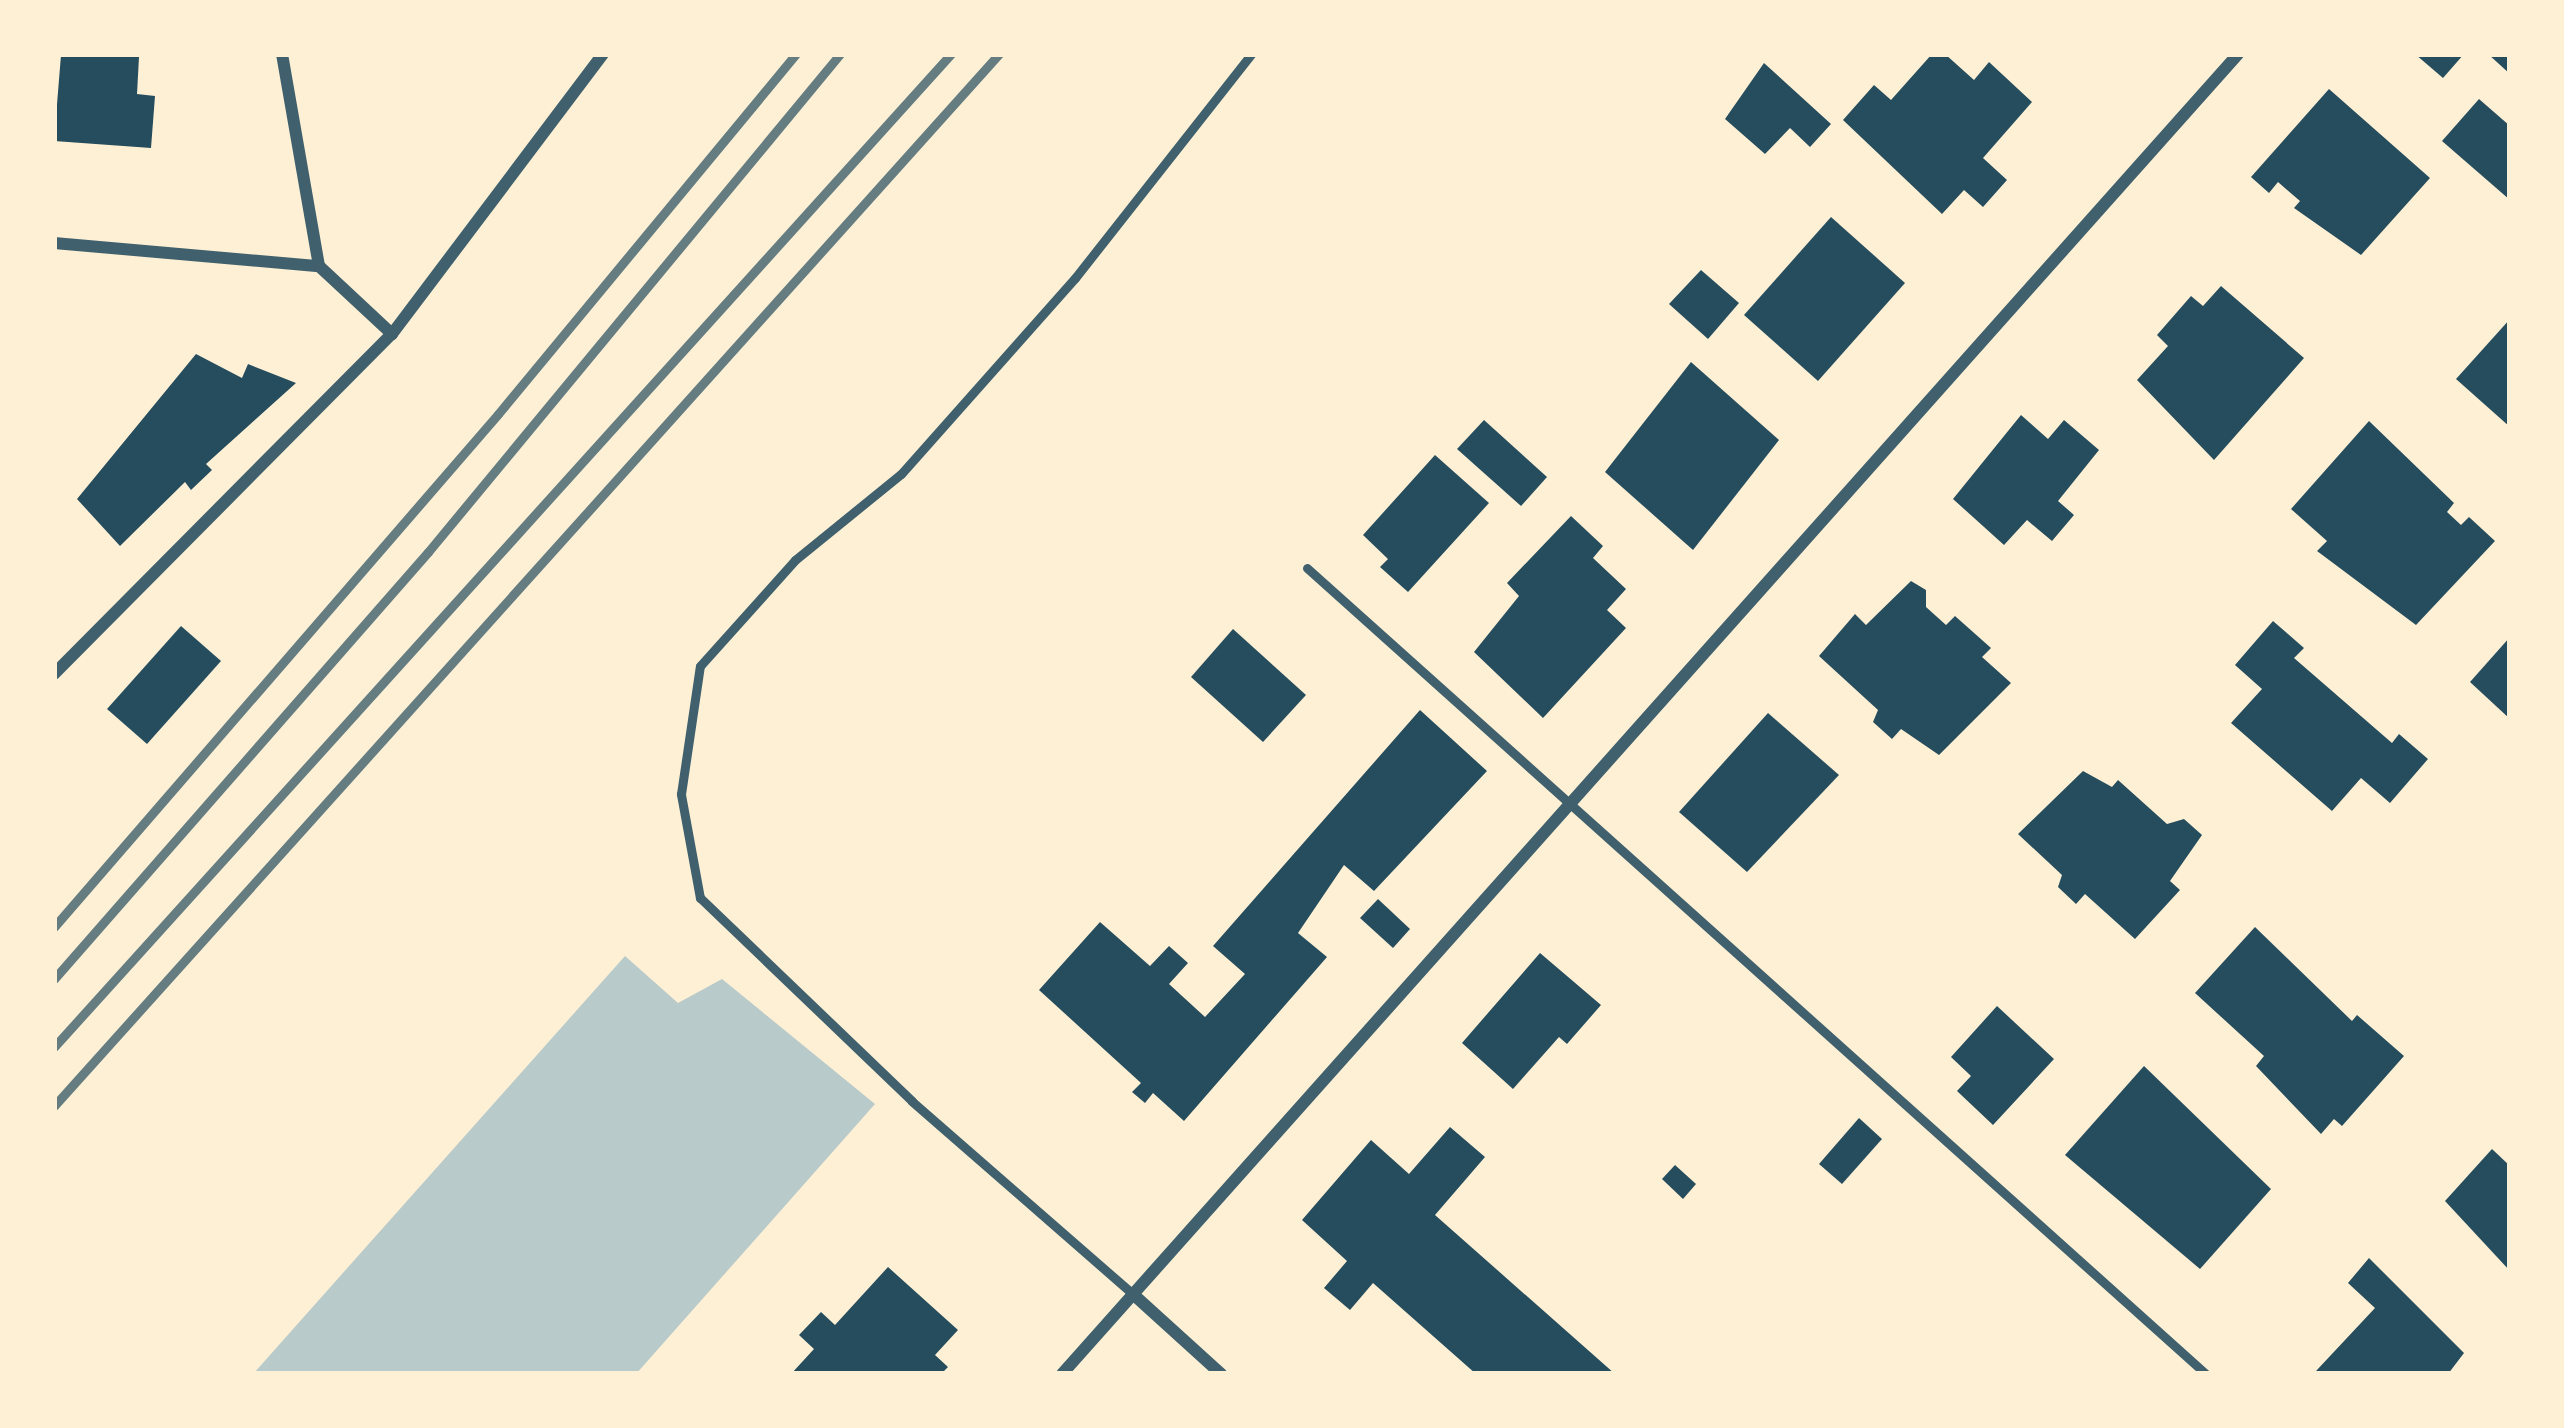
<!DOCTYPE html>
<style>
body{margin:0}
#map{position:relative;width:2564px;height:1428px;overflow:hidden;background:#fdf0d5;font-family:"Work Sans",sans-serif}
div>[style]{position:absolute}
.green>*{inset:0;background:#b9caca}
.building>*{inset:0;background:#264d5e}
.service>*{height:9px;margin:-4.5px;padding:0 4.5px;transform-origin:4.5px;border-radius:4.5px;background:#3f606c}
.minor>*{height:12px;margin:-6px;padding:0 6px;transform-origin:6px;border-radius:6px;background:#3f606c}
.rail>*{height:9px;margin:-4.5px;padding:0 4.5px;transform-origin:4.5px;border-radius:4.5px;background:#657d81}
span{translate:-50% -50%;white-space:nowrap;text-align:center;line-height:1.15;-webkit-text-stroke:9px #fdf0d5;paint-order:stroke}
.frame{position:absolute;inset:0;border:57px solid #fdf0d5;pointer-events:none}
</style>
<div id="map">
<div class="green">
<i style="clip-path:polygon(625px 956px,678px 1003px,722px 979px,875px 1104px,636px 1374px,253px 1374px)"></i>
</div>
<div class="building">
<i style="clip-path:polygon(1932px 54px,1945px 54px,1974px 80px,1989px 62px,2032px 102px,1983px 158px,2007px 180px,1983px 207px,1964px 190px,1942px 214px,1843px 120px,1874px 85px,1891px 100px)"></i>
<i style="clip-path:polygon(2415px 54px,2464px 54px,2443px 78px)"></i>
<i style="clip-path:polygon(2488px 54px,2510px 54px,2510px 74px)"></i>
<i style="clip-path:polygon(61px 55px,139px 57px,137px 94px,155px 96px,151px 148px,54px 141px)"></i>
<i style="clip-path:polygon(1764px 63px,1831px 124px,1810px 147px,1790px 128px,1765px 154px,1725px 119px)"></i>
<i style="clip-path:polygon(2329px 89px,2430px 178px,2361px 255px,2294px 208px,2300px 201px,2278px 182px,2269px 193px,2251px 177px)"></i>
<i style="clip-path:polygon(2479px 99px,2510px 126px,2510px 200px,2442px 141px)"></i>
<i style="clip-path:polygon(1831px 217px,1905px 283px,1818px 381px,1744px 315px)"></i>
<i style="clip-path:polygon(1701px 270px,1739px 303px,1708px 339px,1669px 304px)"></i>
<i style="clip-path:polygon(2221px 286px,2304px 358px,2214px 460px,2137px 380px,2168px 346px,2157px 335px,2191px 296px,2203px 306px)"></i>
<i style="clip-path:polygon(2510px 319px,2510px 427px,2456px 379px)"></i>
<i style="clip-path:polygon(196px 354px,242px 378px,248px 364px,296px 383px,206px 464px,212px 470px,191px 490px,185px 482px,120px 546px,77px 499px)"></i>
<i style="clip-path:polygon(1691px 362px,1779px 440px,1693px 550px,1605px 472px)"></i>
<i style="clip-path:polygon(2021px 415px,2048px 439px,2064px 420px,2099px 450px,2058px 501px,2074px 515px,2052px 541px,2027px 520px,2004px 545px,1953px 499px)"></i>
<i style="clip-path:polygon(1484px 420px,1547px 477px,1521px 506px,1457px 449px)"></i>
<i style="clip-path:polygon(2369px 421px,2454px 503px,2447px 512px,2461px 525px,2469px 517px,2495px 541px,2416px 625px,2317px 551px,2327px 541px,2291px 509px)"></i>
<i style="clip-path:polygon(1435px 455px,1489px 503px,1408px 592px,1380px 567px,1388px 559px,1363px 535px)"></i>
<i style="clip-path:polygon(1571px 516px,1603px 546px,1593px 558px,1626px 589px,1607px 610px,1626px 628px,1543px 718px,1474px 652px,1519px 596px,1507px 583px)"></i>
<i style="clip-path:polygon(1911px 581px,1926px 590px,1926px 607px,1946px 625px,1955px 616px,1991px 648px,1982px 657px,2011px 683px,1939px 755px,1901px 729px,1892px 739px,1873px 722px,1878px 710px,1819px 656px,1855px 614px,1866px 625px)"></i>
<i style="clip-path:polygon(2273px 621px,2304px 648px,2294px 658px,2392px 743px,2399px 734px,2428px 759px,2390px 803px,2361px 778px,2332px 811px,2231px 723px,2262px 689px,2235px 665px)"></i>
<i style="clip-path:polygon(181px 626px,221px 661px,147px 744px,107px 709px)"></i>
<i style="clip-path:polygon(1233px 629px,1306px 695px,1263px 742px,1191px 677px)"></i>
<i style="clip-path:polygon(2510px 637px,2510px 719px,2470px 682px)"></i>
<i style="clip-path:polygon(1420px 710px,1487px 771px,1374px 891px,1344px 865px,1298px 933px,1327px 957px,1184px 1121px,1153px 1093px,1145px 1103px,1132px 1092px,1141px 1083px,1039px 990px,1100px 922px,1150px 966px,1169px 946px,1188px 963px,1169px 984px,1205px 1017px,1245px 974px,1213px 946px)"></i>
<i style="clip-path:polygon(1768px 713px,1839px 775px,1747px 872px,1679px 812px)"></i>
<i style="clip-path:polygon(2083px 771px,2112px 787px,2118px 780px,2167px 824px,2184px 819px,2202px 835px,2170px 881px,2180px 890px,2135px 939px,2085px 894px,2076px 904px,2058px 887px,2062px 875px,2018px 834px)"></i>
<i style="clip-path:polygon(1378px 899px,1410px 929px,1393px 948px,1360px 918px)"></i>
<i style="clip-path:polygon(2255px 927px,2352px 1021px,2357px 1015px,2404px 1056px,2342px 1126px,2334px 1119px,2321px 1134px,2256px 1066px,2264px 1056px,2195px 993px)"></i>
<i style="clip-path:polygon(1540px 953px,1601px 1005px,1567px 1044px,1559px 1037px,1513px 1089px,1462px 1043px)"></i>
<i style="clip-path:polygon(1997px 1006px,2054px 1059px,1993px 1125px,1957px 1091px,1971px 1076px,1951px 1057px)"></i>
<i style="clip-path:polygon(2144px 1066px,2271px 1189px,2200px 1269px,2065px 1155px)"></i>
<i style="clip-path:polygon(1859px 1118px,1882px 1139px,1842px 1184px,1819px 1164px)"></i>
<i style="clip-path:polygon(1450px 1127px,1485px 1157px,1435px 1215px,1615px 1374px,1476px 1374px,1373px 1283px,1350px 1310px,1324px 1288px,1347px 1261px,1302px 1220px,1371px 1140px,1409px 1174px)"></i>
<i style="clip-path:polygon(2492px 1149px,2510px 1166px,2510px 1271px,2445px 1201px)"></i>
<i style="clip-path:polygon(1675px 1165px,1696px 1184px,1683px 1199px,1662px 1179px)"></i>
<i style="clip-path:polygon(2369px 1258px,2464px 1353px,2448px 1374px,2316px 1371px,2375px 1308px,2348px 1283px)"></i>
<i style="clip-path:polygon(888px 1267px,958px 1330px,935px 1355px,948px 1367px,941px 1374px,791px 1374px,814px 1349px,799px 1335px,821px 1312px,835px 1325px)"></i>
</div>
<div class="service">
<i style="left:1307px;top:568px;width:1207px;rotate:41.88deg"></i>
<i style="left:1134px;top:1295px;width:295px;rotate:-138.9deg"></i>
<i style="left:912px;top:1101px;width:294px;rotate:-136.2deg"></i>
<i style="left:700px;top:898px;width:106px;rotate:-100.4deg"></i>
<i style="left:681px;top:794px;width:129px;rotate:-81.6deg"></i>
<i style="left:700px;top:666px;width:142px;rotate:-48.1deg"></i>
<i style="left:795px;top:560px;width:136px;rotate:-39.1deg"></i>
<i style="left:901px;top:474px;width:262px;rotate:-48.4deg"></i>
<i style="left:1075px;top:278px;width:285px;rotate:-51.8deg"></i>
</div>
<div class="minor">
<i style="left:282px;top:54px;width:215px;rotate:80.1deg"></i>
<i style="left:54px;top:243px;width:266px;rotate:5deg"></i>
<i style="left:319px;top:266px;width:100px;rotate:43deg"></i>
<i style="left:54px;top:674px;width:479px;rotate:-45.2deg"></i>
<i style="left:392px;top:334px;width:351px;rotate:-53deg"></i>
<i style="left:1134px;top:1295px;width:118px;rotate:42.2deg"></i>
<i style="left:1062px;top:1374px;width:1768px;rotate:-48.3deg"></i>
</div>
<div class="rail">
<i style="left:54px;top:927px;width:678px;rotate:-49.12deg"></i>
<i style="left:498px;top:414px;width:467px;rotate:-50.4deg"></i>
<i style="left:54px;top:979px;width:568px;rotate:-48.79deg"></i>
<i style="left:428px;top:552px;width:646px;rotate:-50.4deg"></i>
<i style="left:54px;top:1047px;width:1338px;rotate:-47.91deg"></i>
<i style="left:54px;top:1106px;width:1414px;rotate:-48.07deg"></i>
</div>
<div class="frame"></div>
</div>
